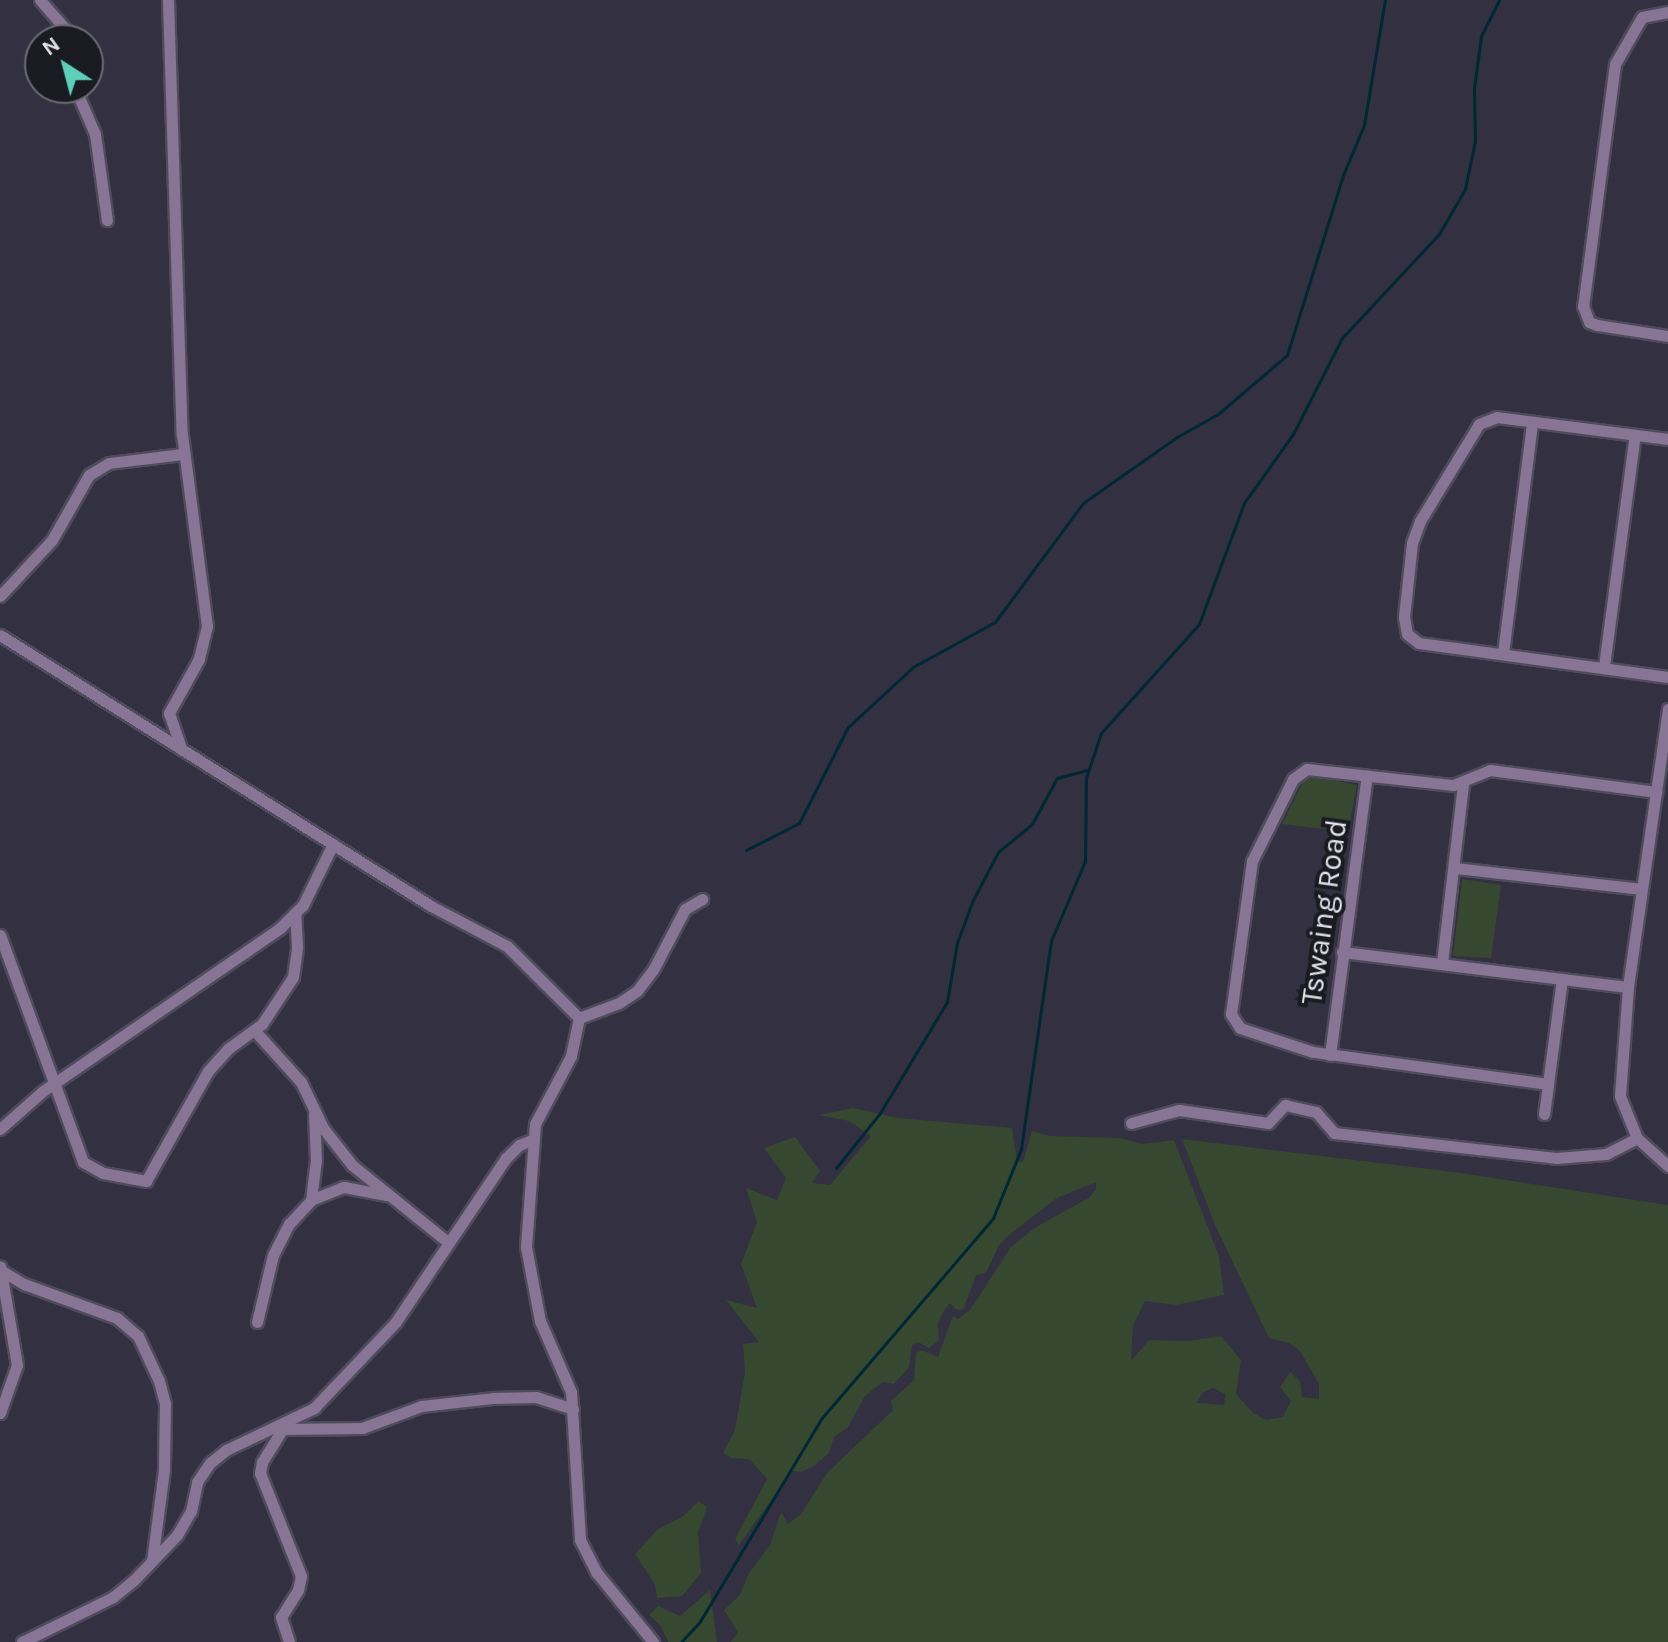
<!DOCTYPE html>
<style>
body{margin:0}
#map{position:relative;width:1668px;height:1642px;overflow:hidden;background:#323041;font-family:Karla,sans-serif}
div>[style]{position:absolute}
.green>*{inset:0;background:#36482f}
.stream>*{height:3px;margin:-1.5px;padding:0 1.5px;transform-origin:1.5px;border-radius:1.5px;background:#002734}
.roads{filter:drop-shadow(2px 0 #4e4c5c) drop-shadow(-2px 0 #4e4c5c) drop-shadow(0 2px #4e4c5c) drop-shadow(0 -2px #4e4c5c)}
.street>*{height:11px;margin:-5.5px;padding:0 5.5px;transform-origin:5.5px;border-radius:5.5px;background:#887495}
span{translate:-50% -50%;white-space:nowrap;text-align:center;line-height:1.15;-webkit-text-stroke:8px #1a1a21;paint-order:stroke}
.street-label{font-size:30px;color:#e2e1ec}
.north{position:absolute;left:24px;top:24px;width:80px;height:80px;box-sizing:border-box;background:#1a1a21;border:2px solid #6a6a72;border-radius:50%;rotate:324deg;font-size:22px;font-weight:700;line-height:32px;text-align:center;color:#e2e1ec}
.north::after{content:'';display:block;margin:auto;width:28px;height:36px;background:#5dceb9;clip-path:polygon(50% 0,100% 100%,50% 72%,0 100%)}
</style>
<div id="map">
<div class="green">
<i style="clip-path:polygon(1317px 777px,1357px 785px,1348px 832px,1282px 824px,1304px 780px)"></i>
<i style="clip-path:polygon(1462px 879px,1501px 885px,1491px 958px,1453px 956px)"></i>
<i style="clip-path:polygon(evenodd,853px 1108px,898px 1118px,1012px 1128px,1017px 1161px,1023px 1162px,1032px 1131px,1049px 1136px,1120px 1138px,1142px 1144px,1174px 1140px,1219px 1256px,1224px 1295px,1176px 1305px,1145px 1301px,1133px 1326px,1131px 1361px,1149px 1340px,1188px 1341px,1221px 1336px,1241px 1360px,1236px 1394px,1253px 1413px,1266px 1420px,1283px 1417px,1291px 1401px,1280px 1387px,1290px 1372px,1300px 1381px,1302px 1397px,1319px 1399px,1319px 1384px,1300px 1351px,1289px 1343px,1269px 1338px,1215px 1225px,1182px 1139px,1454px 1172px,1668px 1205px,1668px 1642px,731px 1642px,738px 1632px,724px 1610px,740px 1595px,749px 1573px,770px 1545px,781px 1512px,788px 1524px,801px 1514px,827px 1473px,893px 1410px,891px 1401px,914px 1380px,916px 1353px,921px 1350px,938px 1357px,953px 1316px,958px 1319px,970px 1310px,1011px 1247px,1036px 1227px,1090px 1197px,1096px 1189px,1096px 1182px,1057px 1198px,1010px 1234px,999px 1245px,986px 1273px,976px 1275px,963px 1310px,955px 1309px,950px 1303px,944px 1311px,938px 1323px,939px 1340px,929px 1348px,918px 1342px,912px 1345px,909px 1367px,894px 1384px,883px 1382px,865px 1396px,848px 1427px,834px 1437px,829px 1453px,814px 1466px,801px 1472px,792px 1471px,739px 1545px,735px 1539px,767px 1479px,749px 1459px,731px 1458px,723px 1453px,735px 1430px,745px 1372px,743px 1344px,759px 1342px,726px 1300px,757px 1308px,741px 1264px,757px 1222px,746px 1188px,777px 1200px,786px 1178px,764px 1148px,795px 1137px,820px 1171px,812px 1183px,830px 1185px,871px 1136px,849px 1121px,819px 1115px,853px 1108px,1213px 1388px,1225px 1394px,1224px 1405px,1197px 1403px,1202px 1393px,1213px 1388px)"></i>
<i style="clip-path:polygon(699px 1501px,707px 1507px,698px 1532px,701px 1573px,682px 1596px,657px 1598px,655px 1585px,635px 1554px,658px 1529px,682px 1517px)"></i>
<i style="clip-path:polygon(710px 1590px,717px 1642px,668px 1642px,661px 1626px,649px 1615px,658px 1606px,680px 1616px)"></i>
</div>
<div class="stream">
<i style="left:746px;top:850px;width:59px;rotate:-27deg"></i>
<i style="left:799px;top:823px;width:108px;rotate:-63deg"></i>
<i style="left:848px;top:727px;width:88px;rotate:-42.7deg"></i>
<i style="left:913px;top:667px;width:94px;rotate:-28.8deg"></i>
<i style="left:995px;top:622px;width:148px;rotate:-53.5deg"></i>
<i style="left:1083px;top:503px;width:115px;rotate:-35.1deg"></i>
<i style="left:1177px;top:437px;width:47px;rotate:-29.3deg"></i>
<i style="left:1218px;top:414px;width:91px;rotate:-40.5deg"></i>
<i style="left:1287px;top:355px;width:189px;rotate:-72.7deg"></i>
<i style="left:1343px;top:175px;width:54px;rotate:-67.2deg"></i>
<i style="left:1364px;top:125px;width:127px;rotate:-80.5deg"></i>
<i style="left:836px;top:1168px;width:70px;rotate:-51.3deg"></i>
<i style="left:880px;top:1113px;width:130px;rotate:-58.9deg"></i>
<i style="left:947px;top:1002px;width:60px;rotate:-80.4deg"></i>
<i style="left:957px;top:943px;width:44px;rotate:-69.9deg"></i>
<i style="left:972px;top:902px;width:56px;rotate:-62.5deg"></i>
<i style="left:998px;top:852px;width:44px;rotate:-39.5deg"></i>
<i style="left:1032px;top:824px;width:52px;rotate:-61.5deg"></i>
<i style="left:1057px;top:778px;width:31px;rotate:-15deg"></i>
<i style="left:681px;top:1642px;width:26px;rotate:-47deg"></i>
<i style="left:699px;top:1623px;width:238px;rotate:-59.1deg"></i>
<i style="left:821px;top:1419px;width:265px;rotate:-49.4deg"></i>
<i style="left:993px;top:1218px;width:74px;rotate:-67.9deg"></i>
<i style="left:1021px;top:1149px;width:210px;rotate:-81.8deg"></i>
<i style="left:1051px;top:941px;width:87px;rotate:-67deg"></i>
<i style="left:1085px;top:861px;width:83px;rotate:-89.3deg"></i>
<i style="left:1086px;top:778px;width:47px;rotate:-71.6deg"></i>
<i style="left:1101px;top:733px;width:147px;rotate:-48deg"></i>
<i style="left:1199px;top:624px;width:129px;rotate:-69.6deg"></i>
<i style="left:1244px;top:503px;width:85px;rotate:-54.6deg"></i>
<i style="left:1293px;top:434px;width:108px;rotate:-63deg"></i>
<i style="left:1342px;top:338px;width:142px;rotate:-47deg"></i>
<i style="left:1439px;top:234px;width:52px;rotate:-60deg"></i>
<i style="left:1465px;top:189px;width:49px;rotate:-78.2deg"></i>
<i style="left:1475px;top:141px;width:53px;rotate:-91.1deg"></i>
<i style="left:1474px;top:88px;width:52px;rotate:-82.3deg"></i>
<i style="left:1481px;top:36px;width:40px;rotate:-63.4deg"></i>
</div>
<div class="roads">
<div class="street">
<i style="left:40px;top:0;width:53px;rotate:48.8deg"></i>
<i style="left:168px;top:0;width:434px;rotate:88.2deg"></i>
<i style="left:182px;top:434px;width:194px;rotate:82.6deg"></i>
<i style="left:207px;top:626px;width:34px;rotate:104deg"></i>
<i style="left:199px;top:659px;width:62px;rotate:119.1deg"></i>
<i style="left:169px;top:713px;width:39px;rotate:71deg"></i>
<i style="left:1668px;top:12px;width:26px;rotate:169deg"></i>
<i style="left:1642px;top:17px;width:54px;rotate:119.9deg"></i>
<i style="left:1615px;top:64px;width:244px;rotate:97.5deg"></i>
<i style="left:1583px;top:306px;width:17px;rotate:69deg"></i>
<i style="left:1589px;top:322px;width:9px;rotate:21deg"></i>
<i style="left:1597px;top:325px;width:72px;rotate:8.8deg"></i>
<i style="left:75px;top:88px;width:50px;rotate:66.5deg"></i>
<i style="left:95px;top:134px;width:87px;rotate:82.1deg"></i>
<i style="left:1668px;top:439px;width:172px;rotate:-172.7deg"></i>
<i style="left:1497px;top:417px;width:19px;rotate:159deg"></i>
<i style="left:1479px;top:424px;width:114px;rotate:121.3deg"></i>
<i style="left:1420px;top:521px;width:23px;rotate:110deg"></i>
<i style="left:1412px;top:543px;width:74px;rotate:96.2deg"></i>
<i style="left:1404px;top:617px;width:17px;rotate:80deg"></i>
<i style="left:1407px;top:634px;width:15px;rotate:37deg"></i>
<i style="left:1419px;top:643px;width:251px;rotate:7.8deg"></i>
<i style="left:0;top:596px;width:76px;rotate:-47.1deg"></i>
<i style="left:52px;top:540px;width:75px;rotate:-60.4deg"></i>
<i style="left:89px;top:475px;width:23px;rotate:-31deg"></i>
<i style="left:109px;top:463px;width:75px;rotate:-6.9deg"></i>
<i style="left:0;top:635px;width:509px;rotate:32.16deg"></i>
<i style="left:431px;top:906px;width:86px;rotate:27.8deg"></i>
<i style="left:507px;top:946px;width:102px;rotate:45deg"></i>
<i style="left:1503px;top:653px;width:233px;rotate:-82.8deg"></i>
<i style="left:1604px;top:666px;width:233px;rotate:-82.4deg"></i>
<i style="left:1668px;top:709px;width:281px;rotate:98.2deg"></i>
<i style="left:1628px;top:987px;width:109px;rotate:94.2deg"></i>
<i style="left:1620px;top:1096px;width:45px;rotate:68deg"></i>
<i style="left:1637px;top:1138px;width:42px;rotate:42.1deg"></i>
<i style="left:1455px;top:868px;width:187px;rotate:6.4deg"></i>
<i style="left:0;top:935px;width:242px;rotate:69.9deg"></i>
<i style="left:83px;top:1162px;width:23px;rotate:29deg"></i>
<i style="left:103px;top:1173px;width:44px;rotate:10.5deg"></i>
<i style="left:146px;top:1181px;width:126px;rotate:-60.6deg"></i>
<i style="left:208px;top:1071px;width:31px;rotate:-48deg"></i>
<i style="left:229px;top:1048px;width:41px;rotate:-36deg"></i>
<i style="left:262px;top:1024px;width:56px;rotate:-56.6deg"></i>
<i style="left:293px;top:977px;width:30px;rotate:-82deg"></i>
<i style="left:297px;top:947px;width:33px;rotate:-93deg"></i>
<i style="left:1342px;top:952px;width:288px;rotate:7deg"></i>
<i style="left:1442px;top:963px;width:181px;rotate:-83.3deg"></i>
<i style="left:1562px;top:979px;width:106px;rotate:97.6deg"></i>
<i style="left:1548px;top:1084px;width:237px;rotate:-172.2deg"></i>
<i style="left:1313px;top:1052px;width:77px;rotate:-161.8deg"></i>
<i style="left:1240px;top:1028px;width:17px;rotate:-123deg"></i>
<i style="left:1231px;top:1014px;width:154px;rotate:-82.2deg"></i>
<i style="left:1252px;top:861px;width:92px;rotate:-63.4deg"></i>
<i style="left:1293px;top:779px;width:17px;rotate:-36deg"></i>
<i style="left:1307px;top:769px;width:147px;rotate:6.3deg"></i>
<i style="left:1453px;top:785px;width:40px;rotate:-22deg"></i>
<i style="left:1490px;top:770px;width:168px;rotate:7.5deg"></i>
<i style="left:579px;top:1018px;width:39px;rotate:102deg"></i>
<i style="left:571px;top:1056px;width:77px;rotate:117.9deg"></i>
<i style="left:535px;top:1124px;width:123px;rotate:94.2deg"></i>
<i style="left:526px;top:1247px;width:75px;rotate:79.3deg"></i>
<i style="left:540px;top:1321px;width:77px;rotate:66.4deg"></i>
<i style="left:571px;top:1392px;width:148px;rotate:86.5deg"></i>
<i style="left:580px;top:1540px;width:37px;rotate:63deg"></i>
<i style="left:597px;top:1573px;width:89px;rotate:50.9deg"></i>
<i style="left:579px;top:1018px;width:43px;rotate:-20.6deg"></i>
<i style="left:619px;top:1003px;width:22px;rotate:-34deg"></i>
<i style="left:637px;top:991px;width:26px;rotate:-53deg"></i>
<i style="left:653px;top:970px;width:69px;rotate:-62.3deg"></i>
<i style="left:685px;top:909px;width:20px;rotate:-30deg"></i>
<i style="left:254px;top:1030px;width:70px;rotate:47.9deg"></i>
<i style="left:301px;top:1082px;width:51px;rotate:64.4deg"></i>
<i style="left:323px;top:1128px;width:47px;rotate:51.9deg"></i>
<i style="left:352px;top:1165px;width:124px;rotate:38.8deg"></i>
<i style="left:1330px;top:1055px;width:282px;rotate:-82.5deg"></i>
<i style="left:1544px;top:1114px;width:30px;rotate:-82deg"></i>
<i style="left:1131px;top:1123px;width:50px;rotate:-15.2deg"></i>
<i style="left:1179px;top:1110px;width:90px;rotate:8.3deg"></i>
<i style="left:1268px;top:1123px;width:25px;rotate:-47deg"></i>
<i style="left:1285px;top:1105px;width:32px;rotate:13deg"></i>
<i style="left:1316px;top:1112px;width:28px;rotate:49deg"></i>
<i style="left:1334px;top:1133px;width:223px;rotate:6.4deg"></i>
<i style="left:1556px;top:1158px;width:50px;rotate:-4.6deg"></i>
<i style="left:1606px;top:1154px;width:35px;rotate:-27deg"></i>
<i style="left:0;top:1129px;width:57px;rotate:-41.5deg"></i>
<i style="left:43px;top:1091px;width:288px;rotate:-34.5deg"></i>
<i style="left:280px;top:928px;width:33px;rotate:-45deg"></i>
<i style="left:303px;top:905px;width:68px;rotate:-63.8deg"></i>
<i style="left:311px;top:1200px;width:39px;rotate:-83deg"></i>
<i style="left:316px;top:1161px;width:47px;rotate:-92.4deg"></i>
<i style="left:2px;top:1271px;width:26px;rotate:31deg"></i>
<i style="left:24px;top:1284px;width:99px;rotate:20.1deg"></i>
<i style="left:117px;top:1318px;width:28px;rotate:41deg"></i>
<i style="left:138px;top:1336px;width:50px;rotate:65deg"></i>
<i style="left:159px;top:1381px;width:23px;rotate:75deg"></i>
<i style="left:165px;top:1403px;width:67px;rotate:90.9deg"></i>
<i style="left:164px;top:1470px;width:92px;rotate:97.5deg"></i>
<i style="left:257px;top:1322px;width:69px;rotate:-76.6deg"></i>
<i style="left:273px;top:1255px;width:35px;rotate:-63deg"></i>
<i style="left:289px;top:1224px;width:33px;rotate:-47deg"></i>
<i style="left:311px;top:1200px;width:35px;rotate:-22deg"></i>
<i style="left:344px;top:1187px;width:43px;rotate:10.8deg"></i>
<i style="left:0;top:1413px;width:51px;rotate:-70.5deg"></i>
<i style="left:17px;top:1365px;width:100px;rotate:-99.7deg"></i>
<i style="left:285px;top:1425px;width:44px;rotate:121.9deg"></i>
<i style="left:262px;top:1462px;width:11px;rotate:100deg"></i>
<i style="left:260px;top:1473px;width:111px;rotate:68.3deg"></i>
<i style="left:301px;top:1576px;width:14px;rotate:102deg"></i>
<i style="left:298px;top:1590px;width:32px;rotate:122deg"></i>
<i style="left:281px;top:1617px;width:26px;rotate:72deg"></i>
<i style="left:283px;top:1429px;width:79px;rotate:-0.7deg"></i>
<i style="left:362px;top:1428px;width:63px;rotate:-20.4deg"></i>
<i style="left:421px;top:1406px;width:72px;rotate:-6.3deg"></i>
<i style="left:493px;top:1398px;width:43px;rotate:-1.3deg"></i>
<i style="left:536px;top:1397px;width:39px;rotate:18deg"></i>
<i style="left:22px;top:1642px;width:102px;rotate:-26.3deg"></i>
<i style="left:113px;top:1597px;width:27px;rotate:-39deg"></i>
<i style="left:134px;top:1580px;width:62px;rotate:-46.3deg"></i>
<i style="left:177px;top:1535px;width:28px;rotate:-60deg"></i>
<i style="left:191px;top:1511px;width:30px;rotate:-78deg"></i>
<i style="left:197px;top:1482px;width:23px;rotate:-56deg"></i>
<i style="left:210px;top:1463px;width:21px;rotate:-39deg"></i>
<i style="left:226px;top:1450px;width:98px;rotate:-25.5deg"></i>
<i style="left:314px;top:1408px;width:117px;rotate:-46.4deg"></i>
<i style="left:395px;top:1323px;width:199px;rotate:-56.1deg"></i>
<i style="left:506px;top:1158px;width:18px;rotate:-45deg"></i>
<i style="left:519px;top:1145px;width:14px;rotate:-21deg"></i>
</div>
</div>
<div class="street-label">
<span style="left:1324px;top:912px;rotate:-82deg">Tswaing Road</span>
</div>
<div class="north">N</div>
</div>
